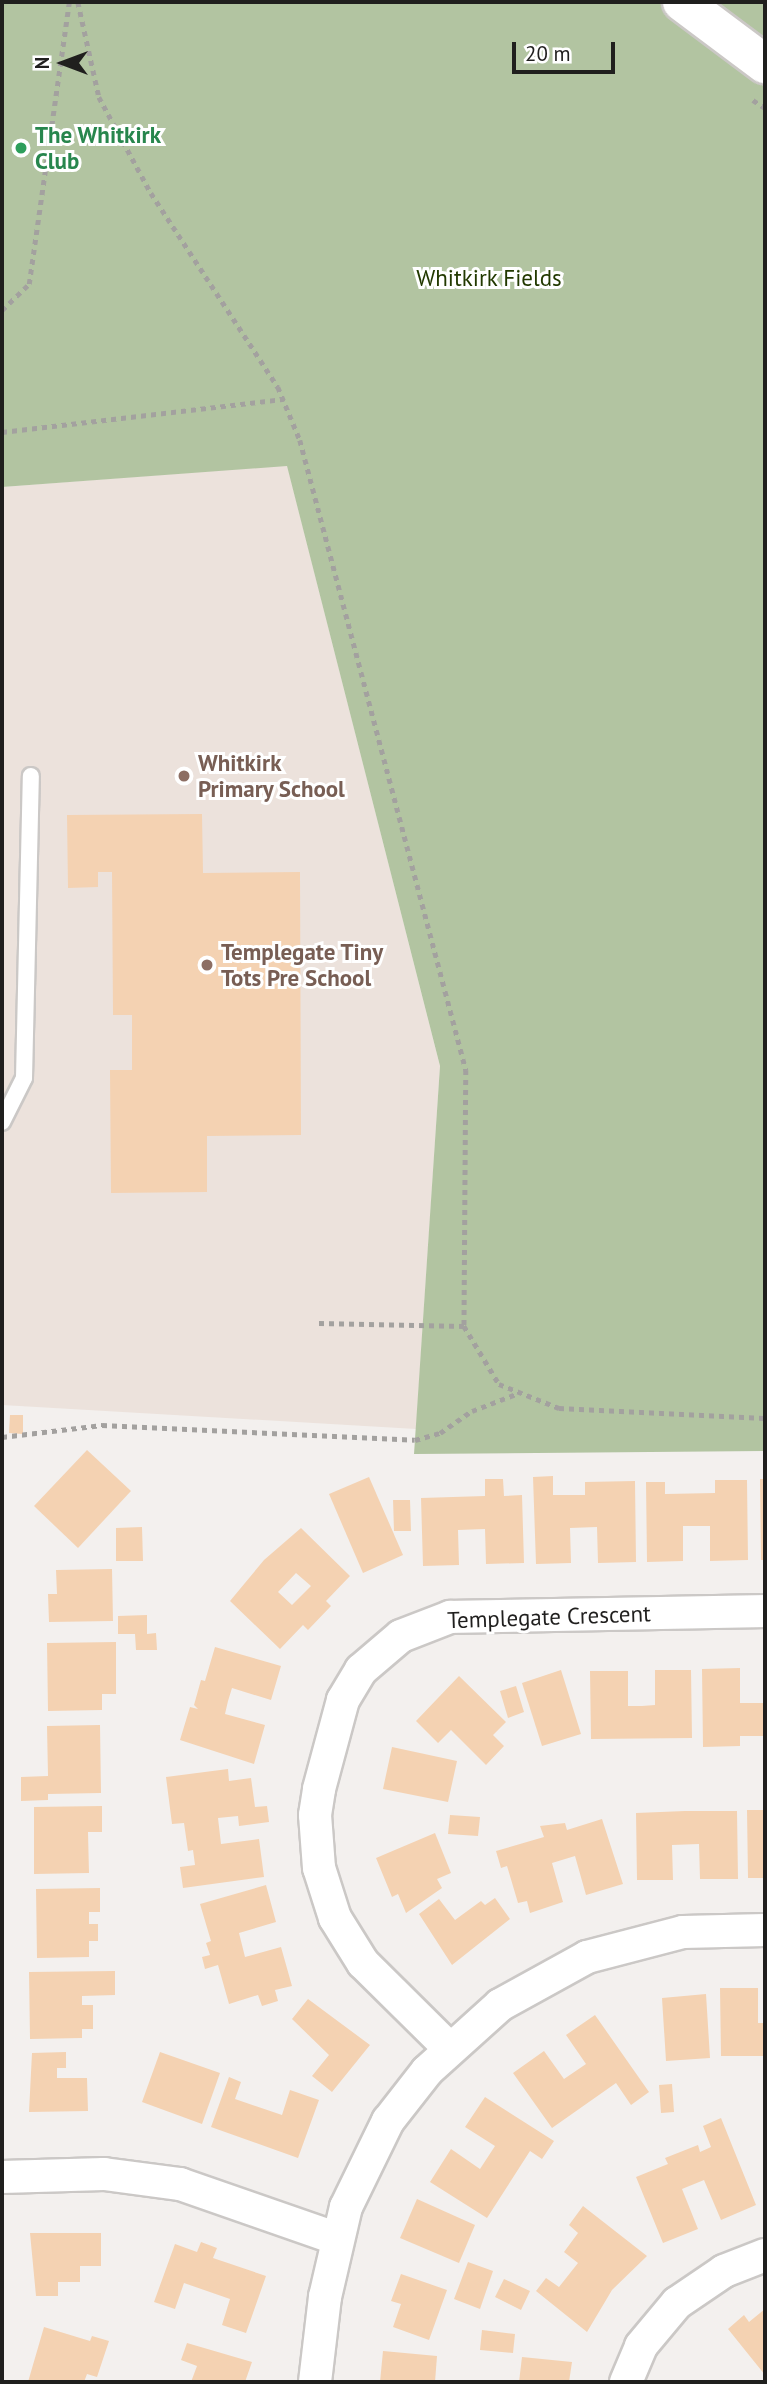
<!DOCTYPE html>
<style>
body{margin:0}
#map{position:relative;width:767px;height:2384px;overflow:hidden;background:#f3f0ee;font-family:"PT Sans",sans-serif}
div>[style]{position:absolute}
.built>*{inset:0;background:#ece2dc}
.green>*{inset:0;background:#b2c4a1}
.building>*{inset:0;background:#f4d2b2}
.path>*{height:4.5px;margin-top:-2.25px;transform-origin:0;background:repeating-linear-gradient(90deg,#a3a19f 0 5px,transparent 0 10px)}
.roads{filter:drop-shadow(2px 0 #cbc8c6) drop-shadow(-2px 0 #cbc8c6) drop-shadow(0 2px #cbc8c6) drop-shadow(0 -2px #cbc8c6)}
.service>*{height:16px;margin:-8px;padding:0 8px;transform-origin:8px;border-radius:8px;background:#fff}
.minor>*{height:32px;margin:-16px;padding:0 16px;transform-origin:16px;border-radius:16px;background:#fff}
.tertiary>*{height:38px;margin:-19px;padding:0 19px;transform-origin:19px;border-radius:19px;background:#fff}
.dots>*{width:19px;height:19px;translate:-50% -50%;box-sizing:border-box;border:4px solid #fff;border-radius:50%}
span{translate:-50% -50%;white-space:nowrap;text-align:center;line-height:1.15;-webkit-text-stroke:6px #fff;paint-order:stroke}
.leisure-label{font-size:23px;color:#27864d;font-weight:700}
.left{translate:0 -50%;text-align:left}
.park-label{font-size:23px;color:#223900}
.education-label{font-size:23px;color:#785e54;font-weight:700}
.street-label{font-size:23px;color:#201f1e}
.frame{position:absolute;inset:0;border:4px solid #201f1e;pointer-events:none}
.north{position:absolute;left:28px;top:28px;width:70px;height:70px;-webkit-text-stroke:5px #fff;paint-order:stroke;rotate:270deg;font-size:19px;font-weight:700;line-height:28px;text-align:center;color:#201f1e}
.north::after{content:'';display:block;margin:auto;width:24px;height:32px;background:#201f1e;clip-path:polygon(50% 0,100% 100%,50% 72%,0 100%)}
.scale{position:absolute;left:512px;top:42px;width:103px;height:32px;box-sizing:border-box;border:4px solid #201f1e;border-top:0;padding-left:9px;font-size:21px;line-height:24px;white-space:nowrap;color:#201f1e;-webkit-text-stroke:5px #fff;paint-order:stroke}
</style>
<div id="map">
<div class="built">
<i style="clip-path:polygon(287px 465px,440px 1066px,416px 1429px,2px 1405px,2px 487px)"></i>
</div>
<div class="green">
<i style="clip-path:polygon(2px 2px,765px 2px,765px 1451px,414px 1454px,440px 1066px,287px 466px,2px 487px)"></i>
</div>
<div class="building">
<i style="clip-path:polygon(202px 814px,203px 873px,300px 872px,301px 1135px,207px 1136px,207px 1192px,111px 1193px,110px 1070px,132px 1070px,132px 1015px,113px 1015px,112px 872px,98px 872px,98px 887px,68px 888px,67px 815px)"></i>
<i style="clip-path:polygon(10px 1415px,23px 1415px,23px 1434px,9px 1433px)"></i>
<i style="clip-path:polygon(87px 1450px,131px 1491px,78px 1548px,34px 1506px)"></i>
<i style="clip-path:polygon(553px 1476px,553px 1495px,585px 1495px,585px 1482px,635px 1481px,636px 1562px,598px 1563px,597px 1527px,570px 1528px,571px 1563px,536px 1564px,533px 1477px)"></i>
<i style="clip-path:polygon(369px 1477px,403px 1555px,363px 1573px,329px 1494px)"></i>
<i style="clip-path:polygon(485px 1479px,503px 1479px,504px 1496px,522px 1495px,524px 1563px,486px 1564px,485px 1529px,458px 1530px,459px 1565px,423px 1566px,421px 1498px,485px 1496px)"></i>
<i style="clip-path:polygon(760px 1479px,765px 1479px,765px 1560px,761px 1560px)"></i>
<i style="clip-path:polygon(715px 1480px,747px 1480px,748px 1560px,710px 1561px,710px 1526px,683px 1526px,683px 1561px,647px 1562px,646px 1482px,665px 1482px,665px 1494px,715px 1493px)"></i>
<i style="clip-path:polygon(393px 1500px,410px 1500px,411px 1531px,394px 1531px)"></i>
<i style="clip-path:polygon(142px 1527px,143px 1561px,116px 1561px,116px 1528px)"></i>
<i style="clip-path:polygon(evenodd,301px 1528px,350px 1576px,326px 1601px,331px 1606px,308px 1630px,303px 1625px,280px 1649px,230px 1601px,264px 1560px,301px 1528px,296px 1573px,311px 1586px,292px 1605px,278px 1592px,296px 1573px)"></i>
<i style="clip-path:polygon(112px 1569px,113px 1621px,49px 1622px,48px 1594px,57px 1594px,56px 1570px)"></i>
<i style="clip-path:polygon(147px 1615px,147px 1634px,156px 1633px,157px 1650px,136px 1650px,135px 1634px,118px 1634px,118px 1616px)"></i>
<i style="clip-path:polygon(116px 1642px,116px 1694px,102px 1694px,102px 1710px,48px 1711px,47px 1643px)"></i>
<i style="clip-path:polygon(215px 1647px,281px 1666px,271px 1700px,232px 1688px,228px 1701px,225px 1714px,265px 1725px,254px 1764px,180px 1740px,190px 1707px,198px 1709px,194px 1705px,201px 1680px,205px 1681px)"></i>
<i style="clip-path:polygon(740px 1668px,740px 1703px,765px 1703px,765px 1736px,740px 1736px,740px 1746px,703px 1747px,702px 1669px)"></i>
<i style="clip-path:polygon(561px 1670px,581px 1734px,542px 1746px,522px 1683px)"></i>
<i style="clip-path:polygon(655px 1670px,691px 1670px,692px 1738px,591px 1739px,590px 1671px,628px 1671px,628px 1706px,642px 1706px,655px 1705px)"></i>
<i style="clip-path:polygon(459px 1676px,506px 1722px,493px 1735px,504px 1746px,486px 1765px,451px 1730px,438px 1743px,416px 1721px)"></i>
<i style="clip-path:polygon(516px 1686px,524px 1712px,508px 1718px,500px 1691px)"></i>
<i style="clip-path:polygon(100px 1725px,101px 1793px,48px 1794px,48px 1800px,21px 1801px,21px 1777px,48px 1776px,47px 1726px)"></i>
<i style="clip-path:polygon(392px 1747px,457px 1761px,448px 1802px,383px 1789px)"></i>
<i style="clip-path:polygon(228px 1769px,229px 1781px,251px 1778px,255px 1807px,267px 1806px,269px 1822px,239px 1826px,238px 1816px,218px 1818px,221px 1844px,259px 1839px,264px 1877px,183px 1888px,180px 1867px,195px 1865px,193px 1850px,188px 1851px,184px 1823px,172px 1824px,166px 1777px)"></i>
<i style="clip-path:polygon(765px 1798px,765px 1878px,748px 1878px,747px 1810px,763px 1810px)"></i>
<i style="clip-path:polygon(102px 1806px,102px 1832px,88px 1832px,89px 1873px,34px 1874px,34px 1807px)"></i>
<i style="clip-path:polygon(685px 1811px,737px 1811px,738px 1879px,700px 1879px,699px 1844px,672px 1845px,673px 1880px,637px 1880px,636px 1813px)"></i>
<i style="clip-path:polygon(450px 1815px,480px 1817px,478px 1836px,448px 1834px)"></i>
<i style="clip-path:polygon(602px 1819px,623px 1884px,586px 1895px,575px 1856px,552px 1863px,563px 1902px,530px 1913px,527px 1901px,518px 1903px,507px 1866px,501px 1868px,496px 1851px,544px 1837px,540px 1826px,565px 1823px,567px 1830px)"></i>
<i style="clip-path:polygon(435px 1833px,451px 1873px,437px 1879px,442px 1888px,406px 1913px,398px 1894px,392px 1897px,376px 1858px)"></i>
<i style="clip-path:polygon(266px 1885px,276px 1922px,239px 1933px,245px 1957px,281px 1947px,292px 1986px,275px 1990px,278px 2001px,262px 2006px,258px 1995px,229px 2004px,218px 1965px,205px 1969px,202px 1957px,210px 1955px,206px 1943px,211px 1941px,200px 1904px)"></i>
<i style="clip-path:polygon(100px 1888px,100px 1912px,89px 1912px,89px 1924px,98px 1924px,98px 1941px,89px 1941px,89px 1957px,37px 1958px,36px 1889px)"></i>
<i style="clip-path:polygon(495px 1898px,510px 1919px,452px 1965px,419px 1914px,439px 1899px,455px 1920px,481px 1901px,485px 1905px)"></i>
<i style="clip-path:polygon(115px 1971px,115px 1995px,82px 1996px,82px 2005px,93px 2005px,93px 2029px,82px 2029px,82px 2038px,30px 2039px,29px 1972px)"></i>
<i style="clip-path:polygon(720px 1988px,758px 1988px,758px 2023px,765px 2023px,765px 2056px,721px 2056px)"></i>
<i style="clip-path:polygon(706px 1994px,710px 2058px,666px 2061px,662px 1998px)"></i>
<i style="clip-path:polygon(308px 1999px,370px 2045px,332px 2092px,312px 2076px,329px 2055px,292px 2019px)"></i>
<i style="clip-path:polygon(595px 2015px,649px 2092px,631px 2105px,616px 2083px,552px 2128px,513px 2073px,544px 2051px,564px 2079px,586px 2064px,566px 2035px)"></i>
<i style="clip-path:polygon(66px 2052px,66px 2068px,57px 2068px,57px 2078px,87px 2078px,88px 2111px,29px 2112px,32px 2053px)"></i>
<i style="clip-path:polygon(160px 2052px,220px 2073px,202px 2124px,142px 2102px)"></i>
<i style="clip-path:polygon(229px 2077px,241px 2082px,235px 2099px,282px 2115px,290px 2090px,319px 2100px,298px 2158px,211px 2127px)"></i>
<i style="clip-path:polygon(672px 2084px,674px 2112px,661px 2113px,659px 2085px)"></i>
<i style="clip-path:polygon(485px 2097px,554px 2141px,542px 2159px,530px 2151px,487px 2218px,430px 2182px,451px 2149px,480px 2169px,495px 2146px,465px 2127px)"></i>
<i style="clip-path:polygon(721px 2118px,756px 2205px,721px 2220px,704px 2180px,682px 2189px,698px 2229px,663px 2243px,636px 2177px,668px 2164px,665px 2158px,698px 2145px,700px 2152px,711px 2147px,703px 2126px)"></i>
<i style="clip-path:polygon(417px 2199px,475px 2225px,459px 2263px,400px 2238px)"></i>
<i style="clip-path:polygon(583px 2206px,647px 2256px,612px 2290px,587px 2332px,536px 2291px,546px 2278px,559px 2287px,578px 2263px,564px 2252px,578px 2233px,569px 2225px)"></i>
<i style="clip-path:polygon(30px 2233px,101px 2233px,101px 2266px,80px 2266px,80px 2282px,58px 2282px,58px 2296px,36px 2296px)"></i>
<i style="clip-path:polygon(201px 2242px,217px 2248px,213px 2258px,266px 2276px,246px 2333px,222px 2325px,230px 2299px,184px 2283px,175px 2309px,154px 2302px,175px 2244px,197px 2252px)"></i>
<i style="clip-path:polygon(468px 2262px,493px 2271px,480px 2309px,454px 2299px)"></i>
<i style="clip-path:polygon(401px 2274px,447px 2290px,429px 2340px,393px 2327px,401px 2304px,391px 2301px)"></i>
<i style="clip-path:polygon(504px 2279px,530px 2291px,521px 2310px,495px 2297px)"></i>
<i style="clip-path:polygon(765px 2309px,765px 2375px,728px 2329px,744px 2315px,749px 2322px)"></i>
<i style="clip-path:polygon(44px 2327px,90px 2341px,92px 2336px,109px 2341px,97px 2377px,87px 2374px,84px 2382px,28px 2382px)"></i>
<i style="clip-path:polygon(482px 2330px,515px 2334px,513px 2353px,480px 2350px)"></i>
<i style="clip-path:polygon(187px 2343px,252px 2362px,245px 2382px,191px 2382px,197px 2366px,181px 2360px)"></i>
<i style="clip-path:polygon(383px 2351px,437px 2356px,435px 2382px,380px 2382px)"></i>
<i style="clip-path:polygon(522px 2357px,572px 2362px,569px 2382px,519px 2382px)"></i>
</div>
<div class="path">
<i style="left:78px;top:2px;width:97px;rotate:77.5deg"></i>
<i style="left:99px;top:97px;width:109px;rotate:61.6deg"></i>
<i style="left:151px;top:193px;width:232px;rotate:56.8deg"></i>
<i style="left:278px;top:387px;width:57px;rotate:67.5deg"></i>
<i style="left:300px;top:440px;width:652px;rotate:75.24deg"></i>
<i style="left:466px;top:1070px;width:256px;rotate:90.4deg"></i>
<i style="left:464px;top:1326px;width:68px;rotate:58.9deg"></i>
<i style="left:499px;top:1384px;width:65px;rotate:21.8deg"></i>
<i style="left:559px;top:1408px;width:206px;rotate:2.8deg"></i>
<i style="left:753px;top:100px;width:14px;rotate:34deg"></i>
<i style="left:2px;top:310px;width:37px;rotate:-44deg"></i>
<i style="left:29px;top:284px;width:285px;rotate:-81.9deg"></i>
<i style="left:2px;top:432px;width:284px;rotate:-6.7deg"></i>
<i style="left:319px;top:1323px;width:145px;rotate:1.2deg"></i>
<i style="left:2px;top:1437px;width:101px;rotate:-6.8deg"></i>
<i style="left:102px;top:1425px;width:313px;rotate:2.7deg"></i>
<i style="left:415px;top:1440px;width:26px;rotate:-16deg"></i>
<i style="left:440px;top:1433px;width:39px;rotate:-35deg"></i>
<i style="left:472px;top:1411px;width:47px;rotate:-21.1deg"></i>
</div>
<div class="roads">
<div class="service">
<i style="left:2px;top:1122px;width:49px;rotate:-63.4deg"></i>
<i style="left:24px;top:1078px;width:302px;rotate:-88.7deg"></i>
</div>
<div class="minor">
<i style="left:449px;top:2048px;width:121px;rotate:-135.3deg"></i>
<i style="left:363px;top:1963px;width:53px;rotate:-121.9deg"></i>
<i style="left:335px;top:1918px;width:52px;rotate:-107.7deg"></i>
<i style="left:319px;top:1868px;width:53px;rotate:-94.3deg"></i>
<i style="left:315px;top:1815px;width:26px;rotate:-81deg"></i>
<i style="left:319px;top:1789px;width:92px;rotate:-74.9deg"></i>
<i style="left:343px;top:1700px;width:35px;rotate:-59deg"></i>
<i style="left:361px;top:1670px;width:52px;rotate:-40.4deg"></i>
<i style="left:401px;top:1636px;width:53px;rotate:-21.2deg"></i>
<i style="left:450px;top:1617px;width:315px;rotate:-1.1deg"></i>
<i style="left:2px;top:2177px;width:102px;rotate:-1.7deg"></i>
<i style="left:104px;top:2174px;width:77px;rotate:7.5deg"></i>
<i style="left:180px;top:2184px;width:167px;rotate:19.2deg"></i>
<i style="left:315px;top:2382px;width:86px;rotate:-83.3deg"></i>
<i style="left:325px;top:2297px;width:92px;rotate:-76.9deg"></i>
<i style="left:346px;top:2207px;width:96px;rotate:-64deg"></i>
<i style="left:388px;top:2121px;width:63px;rotate:-52deg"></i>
<i style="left:427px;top:2071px;width:98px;rotate:-42.1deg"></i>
<i style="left:500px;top:2005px;width:99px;rotate:-28.9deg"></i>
<i style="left:587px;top:1957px;width:99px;rotate:-14.6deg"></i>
<i style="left:683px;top:1932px;width:82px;rotate:-1.4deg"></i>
<i style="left:626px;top:2382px;width:39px;rotate:-67deg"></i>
<i style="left:641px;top:2346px;width:56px;rotate:-50.1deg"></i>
<i style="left:677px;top:2303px;width:57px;rotate:-34.2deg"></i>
<i style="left:724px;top:2271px;width:44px;rotate:-21.3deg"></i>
</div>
<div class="tertiary">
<i style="left:682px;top:2px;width:104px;rotate:36.8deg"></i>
</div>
</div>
<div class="dots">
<i style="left:21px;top:148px;background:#2e9e5b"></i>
<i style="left:184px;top:776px;background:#8d6e63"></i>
<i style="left:207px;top:965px;background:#8d6e63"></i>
</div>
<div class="leisure-label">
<span class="left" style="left:35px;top:148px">The Whitkirk<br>Club</span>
</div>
<div class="park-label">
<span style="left:489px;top:278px">Whitkirk Fields</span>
</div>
<div class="education-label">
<span class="left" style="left:198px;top:776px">Whitkirk<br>Primary School</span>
<span class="left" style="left:221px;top:965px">Templegate Tiny<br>Tots Pre School</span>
</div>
<div class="street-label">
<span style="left:549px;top:1617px;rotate:-2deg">Templegate Crescent</span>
</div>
<div class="frame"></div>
<div class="north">N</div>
<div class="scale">20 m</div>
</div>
